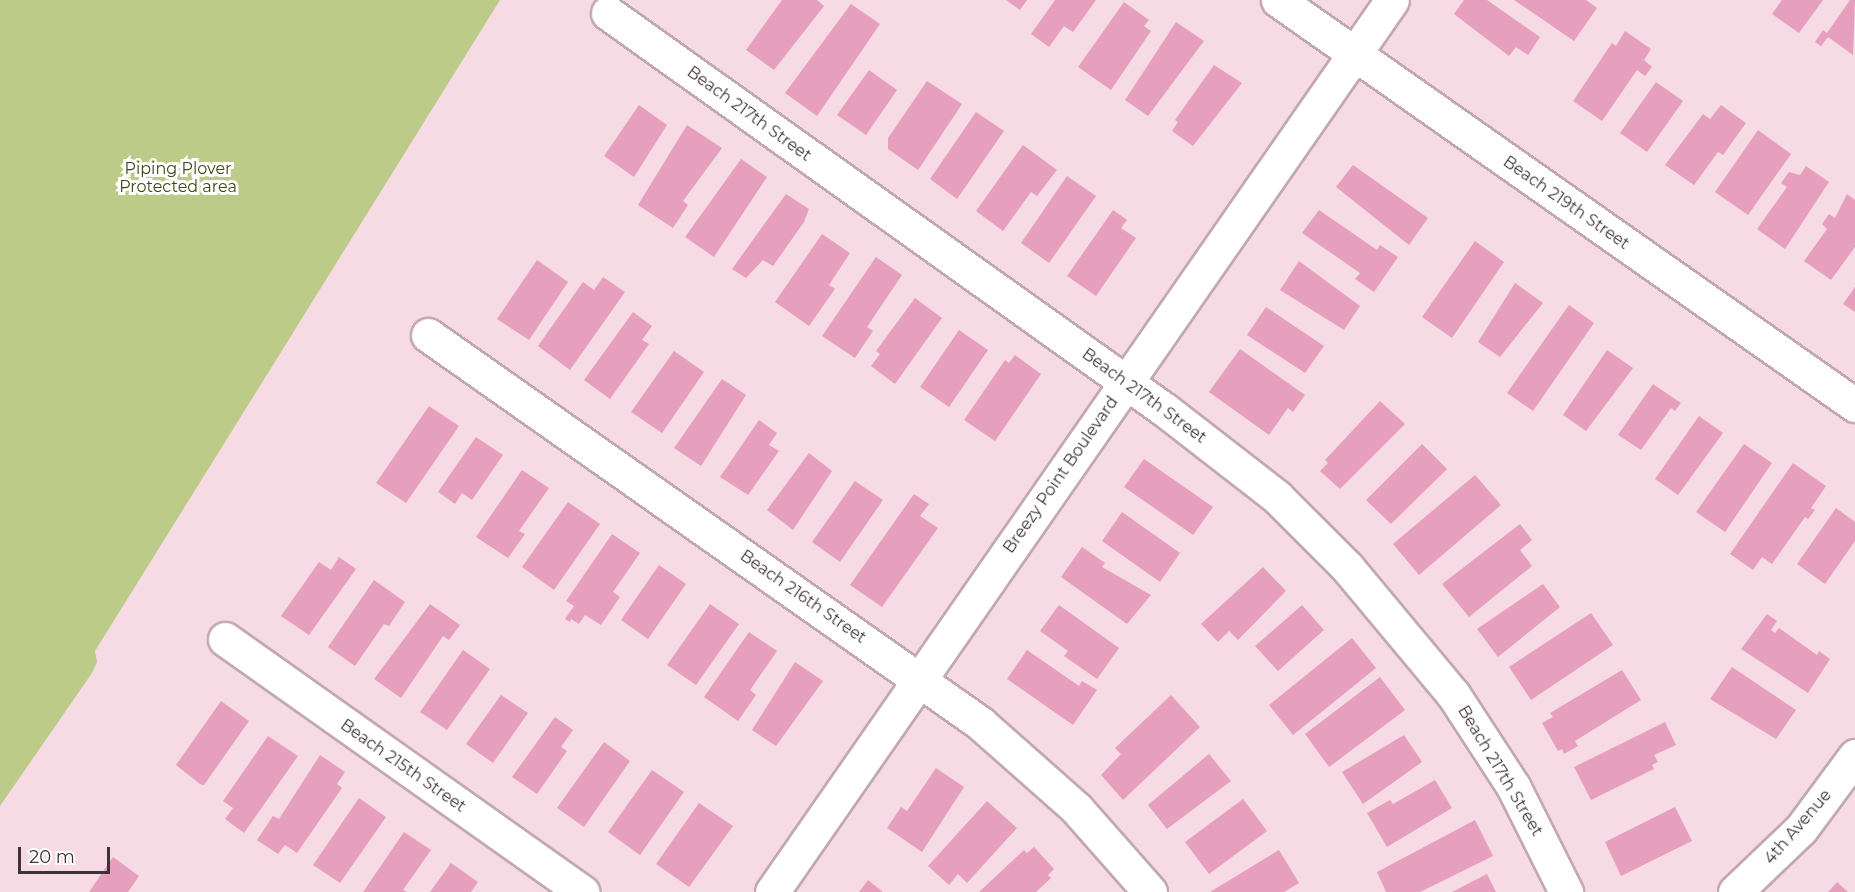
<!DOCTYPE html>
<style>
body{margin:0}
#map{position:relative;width:1855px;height:892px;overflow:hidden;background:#f6dbe5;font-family:Montserrat,sans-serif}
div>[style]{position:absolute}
.green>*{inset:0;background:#bdcb88}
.building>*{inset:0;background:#e69fbd}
.roads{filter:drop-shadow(2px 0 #c2a8b2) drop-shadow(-2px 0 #c2a8b2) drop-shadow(0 2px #c2a8b2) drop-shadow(0 -2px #c2a8b2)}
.minor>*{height:33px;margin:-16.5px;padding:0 16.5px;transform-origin:16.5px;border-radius:16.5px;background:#fff}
span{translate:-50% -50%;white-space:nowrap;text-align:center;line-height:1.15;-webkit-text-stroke:6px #fff;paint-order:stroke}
.street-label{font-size:16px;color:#3e3337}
.park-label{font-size:16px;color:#3f4715}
.scale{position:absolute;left:18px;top:847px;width:92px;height:27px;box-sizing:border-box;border:3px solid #3e3337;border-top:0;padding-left:8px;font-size:18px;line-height:21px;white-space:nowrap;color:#3e3337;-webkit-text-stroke:4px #fff;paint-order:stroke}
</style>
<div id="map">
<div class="green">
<i style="clip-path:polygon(0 0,500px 0,95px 651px,97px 662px,92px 673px,0 806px)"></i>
</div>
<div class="building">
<i style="clip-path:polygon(782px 0,817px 0,824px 6px,774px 70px,746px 50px)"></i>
<i style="clip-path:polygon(1006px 0,1027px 0,1020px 10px)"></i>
<i style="clip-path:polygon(1055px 0,1096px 0,1073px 32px,1064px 26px,1049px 47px,1031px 34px)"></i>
<i style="clip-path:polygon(1464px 0,1487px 0,1540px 37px,1528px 55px,1516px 47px,1509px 56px,1454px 14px)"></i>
<i style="clip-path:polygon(1514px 0,1586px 0,1597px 8px,1574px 41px)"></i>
<i style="clip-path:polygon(1782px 0,1823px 0,1799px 33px,1772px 14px)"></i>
<i style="clip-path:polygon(1850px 0,1855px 0,1853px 55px,1828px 37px,1821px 46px,1815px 42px,1823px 30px,1827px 33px)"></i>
<i style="clip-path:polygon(1124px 2px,1149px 20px,1144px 26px,1151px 31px,1111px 90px,1078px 67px)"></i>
<i style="clip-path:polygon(851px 4px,880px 24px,817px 116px,785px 93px)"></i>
<i style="clip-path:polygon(1176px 22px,1204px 41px,1148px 116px,1125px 100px)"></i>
<i style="clip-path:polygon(1625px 31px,1651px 49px,1644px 60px,1652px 67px,1645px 76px,1637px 70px,1602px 121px,1573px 101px,1612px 43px,1616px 46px)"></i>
<i style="clip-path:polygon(1214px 65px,1242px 83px,1193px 146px,1172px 131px,1178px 122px,1175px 120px)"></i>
<i style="clip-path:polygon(869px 70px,897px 90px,866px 135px,837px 115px)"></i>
<i style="clip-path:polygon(927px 81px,962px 104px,918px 170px,888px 149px,888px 138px)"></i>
<i style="clip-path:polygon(1656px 82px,1683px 101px,1647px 152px,1620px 133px)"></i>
<i style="clip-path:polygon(639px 105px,667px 125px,634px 177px,604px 156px)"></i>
<i style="clip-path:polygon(1721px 105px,1746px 123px,1723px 155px,1718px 152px,1694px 185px,1665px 165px,1703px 114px,1710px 119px)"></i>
<i style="clip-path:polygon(976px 112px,1004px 131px,957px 199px,930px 179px)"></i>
<i style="clip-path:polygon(687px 125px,722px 148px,683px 201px,688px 205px,673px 228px,638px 205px)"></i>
<i style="clip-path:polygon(1758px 130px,1791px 154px,1748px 215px,1715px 192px)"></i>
<i style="clip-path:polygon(1023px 145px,1057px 170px,1037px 196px,1031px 192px,1003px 231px,976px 211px)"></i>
<i style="clip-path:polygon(741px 159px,767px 177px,714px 257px,685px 237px)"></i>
<i style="clip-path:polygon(1353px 165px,1428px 218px,1409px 245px,1336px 187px)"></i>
<i style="clip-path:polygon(1806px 166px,1829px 182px,1785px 249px,1757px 229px,1787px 187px,1781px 183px,1789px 172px,1800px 175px)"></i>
<i style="clip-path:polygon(1067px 176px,1096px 196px,1049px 263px,1021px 243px)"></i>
<i style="clip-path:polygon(786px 194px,809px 209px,804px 222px,773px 266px,763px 260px,746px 278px,732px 269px)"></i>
<i style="clip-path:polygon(1847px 194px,1855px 200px,1855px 247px,1831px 280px,1804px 261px,1827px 229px,1822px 224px,1829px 214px,1835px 218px)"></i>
<i style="clip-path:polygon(1113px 210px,1127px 220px,1121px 228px,1136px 238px,1096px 296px,1067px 276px)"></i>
<i style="clip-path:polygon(1319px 210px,1377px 250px,1380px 245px,1398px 257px,1374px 292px,1355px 279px,1360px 273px,1302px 233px)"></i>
<i style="clip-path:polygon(822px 234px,850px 253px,829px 285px,835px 289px,809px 326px,775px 302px)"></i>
<i style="clip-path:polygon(1475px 241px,1504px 262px,1452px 338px,1422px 317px)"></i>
<i style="clip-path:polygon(876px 257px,902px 275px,867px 327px,873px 331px,855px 358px,822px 336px)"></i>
<i style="clip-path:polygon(537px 260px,568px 282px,529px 340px,497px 319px)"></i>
<i style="clip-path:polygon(1299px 261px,1360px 306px,1344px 330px,1280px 290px)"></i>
<i style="clip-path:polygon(603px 277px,625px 292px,570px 370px,538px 346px,583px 282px,594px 290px)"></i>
<i style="clip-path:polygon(1515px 283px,1543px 303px,1500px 357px,1478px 342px)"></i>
<i style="clip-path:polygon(1855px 287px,1855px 312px,1843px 304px)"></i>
<i style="clip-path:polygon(915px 298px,942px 318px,895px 384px,871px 366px,880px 354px,876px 351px)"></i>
<i style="clip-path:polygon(1569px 305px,1594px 323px,1533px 411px,1507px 393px)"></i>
<i style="clip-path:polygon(1266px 307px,1324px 346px,1305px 373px,1247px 335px)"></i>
<i style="clip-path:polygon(633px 312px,652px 326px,642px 340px,649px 344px,610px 399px,584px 380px)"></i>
<i style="clip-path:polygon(959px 330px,988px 350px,949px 407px,920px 387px)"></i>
<i style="clip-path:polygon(1240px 349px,1305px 395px,1293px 412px,1288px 408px,1269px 435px,1209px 392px)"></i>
<i style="clip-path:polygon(1607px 350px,1633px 368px,1586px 431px,1563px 415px)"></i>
<i style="clip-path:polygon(674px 351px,704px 372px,662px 433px,631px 412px)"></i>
<i style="clip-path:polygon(1015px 355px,1041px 374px,995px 441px,964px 420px,1005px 360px,1009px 363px)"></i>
<i style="clip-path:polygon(722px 379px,746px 395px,701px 466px,674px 448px)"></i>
<i style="clip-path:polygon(1653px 384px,1681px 403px,1675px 411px,1671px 408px,1641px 450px,1618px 435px)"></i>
<i style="clip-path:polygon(1380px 401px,1405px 424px,1340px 489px,1320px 471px,1328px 463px,1325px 460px)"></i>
<i style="clip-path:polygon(429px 406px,459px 426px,406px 503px,376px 483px)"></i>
<i style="clip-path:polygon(1699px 416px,1723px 433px,1678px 495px,1655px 479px)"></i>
<i style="clip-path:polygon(759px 420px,777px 433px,769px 445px,779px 451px,748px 495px,720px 477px)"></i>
<i style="clip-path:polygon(476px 437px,503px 455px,472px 500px,462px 493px,455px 504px,438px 492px)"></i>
<i style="clip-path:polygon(1422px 444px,1447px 469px,1391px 524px,1366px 500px)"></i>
<i style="clip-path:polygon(1744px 444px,1772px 463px,1725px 532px,1696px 512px)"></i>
<i style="clip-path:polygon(809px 453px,832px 471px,793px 530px,767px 510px)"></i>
<i style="clip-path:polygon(1144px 459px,1213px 507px,1193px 535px,1124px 487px)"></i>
<i style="clip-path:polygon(1793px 463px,1826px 486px,1811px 508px,1815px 510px,1808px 519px,1805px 517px,1772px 564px,1762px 557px,1753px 570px,1730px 554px)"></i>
<i style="clip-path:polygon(522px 470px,549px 488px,519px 531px,525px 534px,508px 558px,476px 537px)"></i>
<i style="clip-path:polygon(1475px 475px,1501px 505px,1419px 575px,1393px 544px)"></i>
<i style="clip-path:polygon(855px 481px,883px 500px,840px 562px,812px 542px)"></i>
<i style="clip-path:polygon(914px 494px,929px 504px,920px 516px,938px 528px,882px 607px,850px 585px)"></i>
<i style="clip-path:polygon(568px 502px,600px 524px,554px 590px,522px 567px)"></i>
<i style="clip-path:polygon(1836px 508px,1855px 522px,1855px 541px,1825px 584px,1797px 564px)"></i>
<i style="clip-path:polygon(1122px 512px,1180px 553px,1160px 582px,1102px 541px)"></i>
<i style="clip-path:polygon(1520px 524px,1532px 540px,1520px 550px,1532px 566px,1469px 617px,1442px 584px)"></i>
<i style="clip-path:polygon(612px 534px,640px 553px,613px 592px,620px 597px,601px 625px,585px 615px,579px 624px,571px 619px,570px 622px,565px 619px,574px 606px,566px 601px)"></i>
<i style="clip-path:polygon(1082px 547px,1105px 563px,1102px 567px,1151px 595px,1127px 624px,1061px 577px)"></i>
<i style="clip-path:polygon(339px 557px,356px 569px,309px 635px,281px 616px,319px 562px,331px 570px)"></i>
<i style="clip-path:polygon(659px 565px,686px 584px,648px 639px,621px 620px)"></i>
<i style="clip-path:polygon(1263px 567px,1286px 591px,1238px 640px,1229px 631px,1218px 642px,1201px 624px)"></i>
<i style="clip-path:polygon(374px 580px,405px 602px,389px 626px,384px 624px,355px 666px,328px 647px)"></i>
<i style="clip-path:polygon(1543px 584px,1560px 607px,1498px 657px,1477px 629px)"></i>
<i style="clip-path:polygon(430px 604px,460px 625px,449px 640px,443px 636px,401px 698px,374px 679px)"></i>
<i style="clip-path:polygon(710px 604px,739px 624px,696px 685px,667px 665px)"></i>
<i style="clip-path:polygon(1059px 605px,1119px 648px,1097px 679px,1064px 656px,1068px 651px,1040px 631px)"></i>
<i style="clip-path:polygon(1302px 605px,1324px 630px,1278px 671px,1255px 646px)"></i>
<i style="clip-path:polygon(1591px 613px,1613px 645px,1531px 700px,1509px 667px)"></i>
<i style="clip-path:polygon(1767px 614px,1777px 621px,1771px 630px,1775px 633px,1779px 628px,1817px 655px,1819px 651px,1830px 659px,1808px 693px,1741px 649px)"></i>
<i style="clip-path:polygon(749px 632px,777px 651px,750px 690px,756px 695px,738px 721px,704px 697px)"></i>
<i style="clip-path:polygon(1352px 638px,1376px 668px,1293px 735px,1269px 705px)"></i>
<i style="clip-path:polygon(463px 650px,490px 669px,447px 730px,420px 712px)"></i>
<i style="clip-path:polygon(1027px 650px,1079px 686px,1082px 681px,1097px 690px,1073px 725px,1007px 679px)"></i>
<i style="clip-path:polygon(795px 662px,823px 681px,776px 746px,752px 730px)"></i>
<i style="clip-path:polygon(1732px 667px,1796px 710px,1776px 739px,1710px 699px)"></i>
<i style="clip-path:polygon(1622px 670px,1641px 700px,1575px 741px,1578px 746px,1564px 754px,1562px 749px,1558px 751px,1542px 723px,1553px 717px,1550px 713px)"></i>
<i style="clip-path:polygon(1380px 677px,1405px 710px,1329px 767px,1305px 734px)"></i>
<i style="clip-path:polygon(501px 695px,528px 713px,493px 763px,466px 744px)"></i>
<i style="clip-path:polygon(1171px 695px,1200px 727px,1123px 800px,1101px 775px,1121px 754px,1115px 748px)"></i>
<i style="clip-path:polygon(221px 701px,249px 721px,204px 785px,200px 784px,176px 765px)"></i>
<i style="clip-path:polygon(555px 717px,573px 730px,561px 747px,567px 751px,537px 794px,512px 777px)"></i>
<i style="clip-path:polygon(1665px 722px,1676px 745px,1654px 755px,1658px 762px,1652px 765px,1654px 769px,1591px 800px,1574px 767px)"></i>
<i style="clip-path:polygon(1404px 735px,1422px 762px,1363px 804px,1342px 772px)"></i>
<i style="clip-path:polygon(268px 736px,298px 756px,244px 833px,225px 819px,233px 808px,223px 801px)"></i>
<i style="clip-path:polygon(604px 742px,630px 761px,584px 827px,557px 808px)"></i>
<i style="clip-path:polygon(1209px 754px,1231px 781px,1167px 829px,1148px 805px)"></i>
<i style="clip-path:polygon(320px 755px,345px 772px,337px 784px,342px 788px,297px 853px,285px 845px,278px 854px,257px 840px,273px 816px,279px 819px)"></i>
<i style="clip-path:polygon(936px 768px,964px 787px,922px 852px,887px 828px,901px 807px,907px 811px)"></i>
<i style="clip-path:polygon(652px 770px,684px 792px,640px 855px,608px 832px)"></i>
<i style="clip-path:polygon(1435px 780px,1452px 808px,1387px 847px,1367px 813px,1390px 800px,1393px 804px)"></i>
<i style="clip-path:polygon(359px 798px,386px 817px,340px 883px,313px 865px)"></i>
<i style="clip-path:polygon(1243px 799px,1267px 831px,1209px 874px,1185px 842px)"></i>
<i style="clip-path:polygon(987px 801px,1017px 828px,967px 883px,958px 874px,949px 885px,928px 866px)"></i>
<i style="clip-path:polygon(699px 803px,733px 826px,689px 887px,656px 864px)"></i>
<i style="clip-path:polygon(1675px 807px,1692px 841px,1621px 876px,1605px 842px)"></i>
<i style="clip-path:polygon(1475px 820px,1493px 856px,1420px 892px,1386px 892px,1377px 872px)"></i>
<i style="clip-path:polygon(404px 832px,431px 850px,403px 890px,407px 892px,363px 892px)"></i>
<i style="clip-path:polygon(1034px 847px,1054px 869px,1048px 875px,1051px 878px,1036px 892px,979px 892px,1024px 850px,1027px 853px)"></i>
<i style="clip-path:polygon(1279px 850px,1299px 883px,1284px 892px,1210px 892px)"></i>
<i style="clip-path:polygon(113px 857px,139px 876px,128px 892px,89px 892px)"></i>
<i style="clip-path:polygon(451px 863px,478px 882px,471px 892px,430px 892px)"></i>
<i style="clip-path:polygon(1487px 874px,1496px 892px,1452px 892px)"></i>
<i style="clip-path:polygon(868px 880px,883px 892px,859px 892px)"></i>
<i style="clip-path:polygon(1837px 882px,1848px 892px,1828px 892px)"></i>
</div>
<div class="roads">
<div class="minor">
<i style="left:1278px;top:0;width:705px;rotate:35.07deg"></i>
<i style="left:608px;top:13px;width:684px;rotate:35.48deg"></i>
<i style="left:1165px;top:410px;width:142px;rotate:37.8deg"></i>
<i style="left:1277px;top:497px;width:99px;rotate:45deg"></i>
<i style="left:1347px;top:567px;width:165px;rotate:50.2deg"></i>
<i style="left:1453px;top:694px;width:110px;rotate:56.9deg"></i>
<i style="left:1513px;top:786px;width:119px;rotate:63.4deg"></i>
<i style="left:428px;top:335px;width:675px;rotate:35.1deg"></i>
<i style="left:980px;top:723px;width:128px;rotate:41.5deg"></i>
<i style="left:1076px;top:808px;width:112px;rotate:48.6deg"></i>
<i style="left:225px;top:639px;width:438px;rotate:35.3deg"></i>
<i style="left:772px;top:892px;width:1086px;rotate:-55.2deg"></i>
<i style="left:1735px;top:892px;width:91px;rotate:-43.7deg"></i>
<i style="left:1801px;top:829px;width:91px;rotate:-53.5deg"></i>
</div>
</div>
<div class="street-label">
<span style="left:749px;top:114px;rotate:36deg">Beach 217th Street</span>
<span style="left:1566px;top:203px;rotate:35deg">Beach 219th Street</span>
<span style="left:1144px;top:396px;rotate:36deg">Beach 217th Street</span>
<span style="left:1061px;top:475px;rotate:-55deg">Breezy Point Boulevard</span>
<span style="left:803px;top:597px;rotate:35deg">Beach 216th Street</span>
<span style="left:403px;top:766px;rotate:35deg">Beach 215th Street</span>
<span style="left:1500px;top:771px;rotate:59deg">Beach 217th Street</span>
<span style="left:1798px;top:827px;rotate:-49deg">4th Avenue</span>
</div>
<div class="park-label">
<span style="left:178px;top:178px">Piping Plover<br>Protected area</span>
</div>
<div class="scale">20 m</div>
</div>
